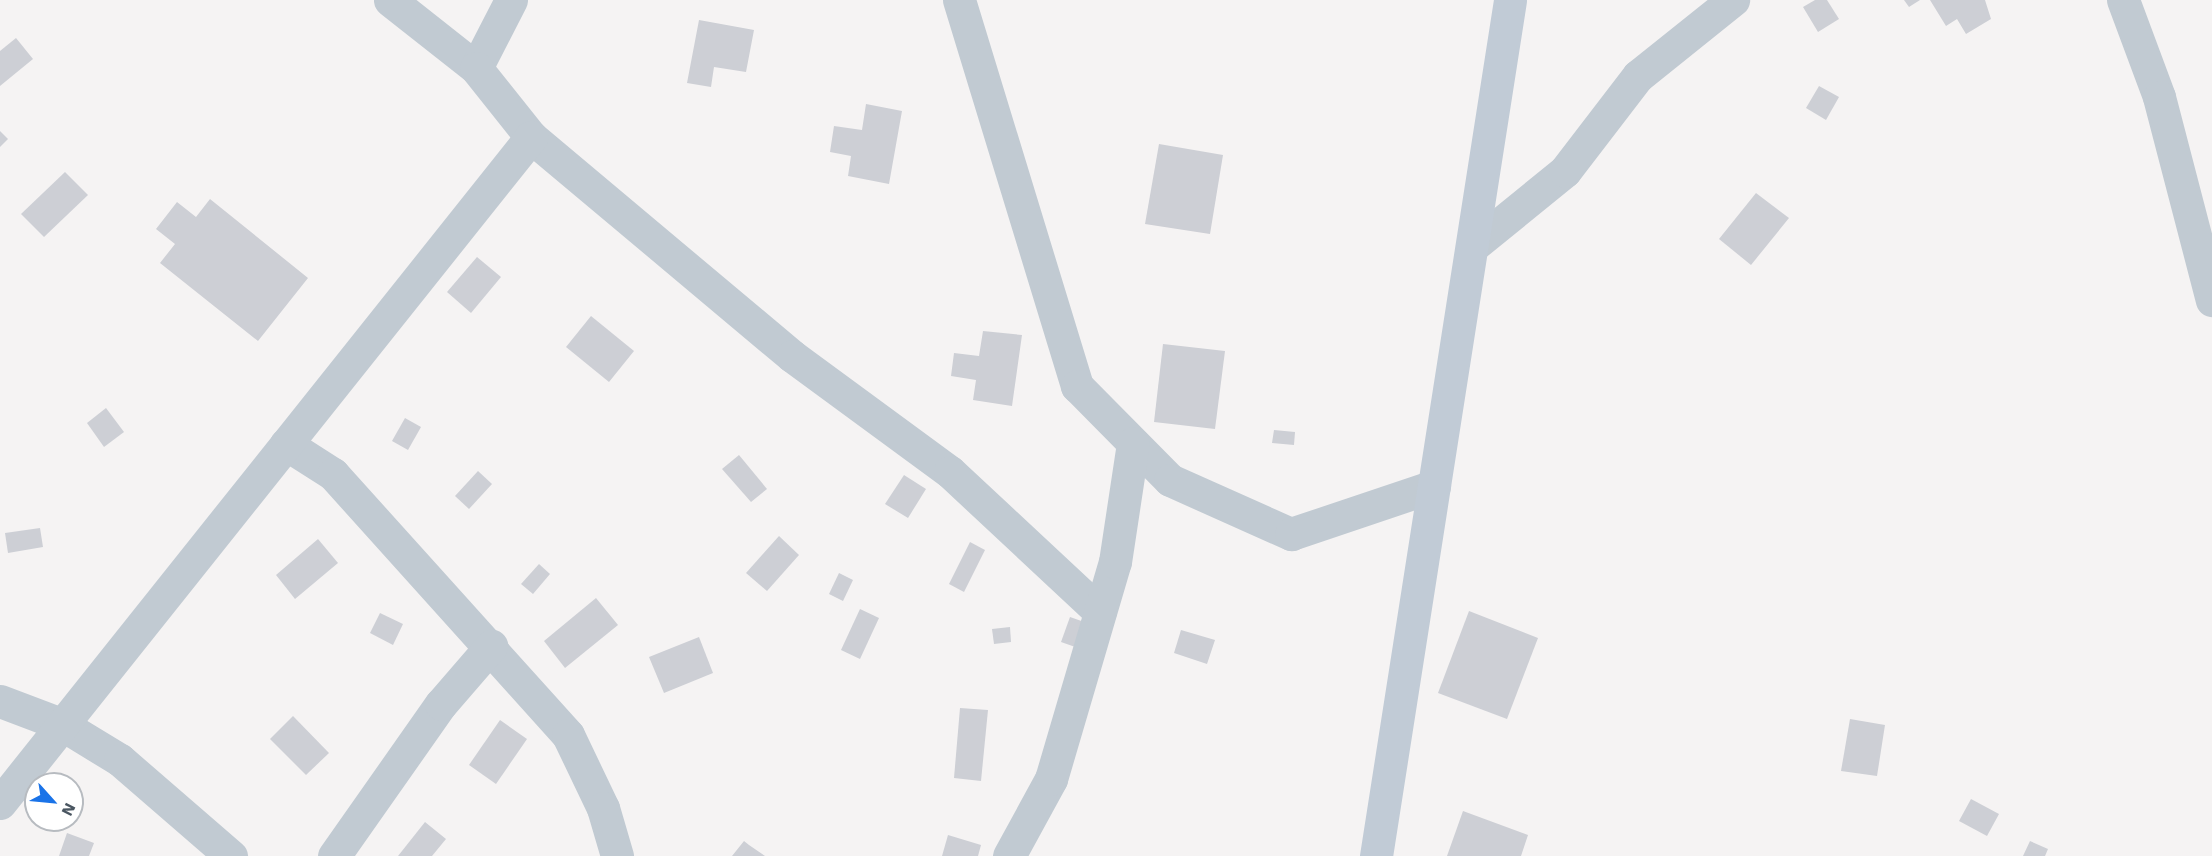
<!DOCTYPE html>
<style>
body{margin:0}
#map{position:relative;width:2212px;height:856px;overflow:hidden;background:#f5f3f3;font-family:"Work Sans",sans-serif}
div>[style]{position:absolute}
.building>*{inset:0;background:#cdcfd5}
.street>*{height:33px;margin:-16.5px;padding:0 16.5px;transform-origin:16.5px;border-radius:16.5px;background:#c1cad2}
.secondary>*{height:33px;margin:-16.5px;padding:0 16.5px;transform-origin:16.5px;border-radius:16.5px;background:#c1cbd6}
span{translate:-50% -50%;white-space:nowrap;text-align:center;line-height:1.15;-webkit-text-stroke:4.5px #fff;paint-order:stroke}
.north{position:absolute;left:24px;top:772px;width:60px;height:60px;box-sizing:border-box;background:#fff;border:2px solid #b7bbc0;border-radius:50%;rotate:117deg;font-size:16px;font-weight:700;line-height:24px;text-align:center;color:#4a5661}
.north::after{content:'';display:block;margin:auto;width:21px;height:27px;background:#1a73e8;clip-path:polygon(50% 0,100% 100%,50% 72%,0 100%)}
</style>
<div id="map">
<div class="building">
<i style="clip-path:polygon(1815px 0,1827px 0,1839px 19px,1818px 32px,1803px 7px)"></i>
<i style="clip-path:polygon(1904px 0,1920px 0,1909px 7px)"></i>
<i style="clip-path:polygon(1930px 0,1985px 0,1991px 19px,1966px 34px,1957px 19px,1946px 26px)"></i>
<i style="clip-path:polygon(699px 20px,754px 30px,746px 72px,714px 67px,711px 87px,687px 83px)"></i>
<i style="clip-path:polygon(16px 38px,33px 59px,0 86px,0 51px)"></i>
<i style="clip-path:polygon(1819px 86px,1839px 97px,1826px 120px,1806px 108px)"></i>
<i style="clip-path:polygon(866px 104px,902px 111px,889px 184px,848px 176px,851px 156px,830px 152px,834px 126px,862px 130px)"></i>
<i style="clip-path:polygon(0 131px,8px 139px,0 147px)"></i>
<i style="clip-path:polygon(1159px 144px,1223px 155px,1210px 234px,1145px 224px)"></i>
<i style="clip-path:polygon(65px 172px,88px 195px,44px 237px,21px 214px)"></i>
<i style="clip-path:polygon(1756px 193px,1789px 218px,1751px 265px,1719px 239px)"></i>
<i style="clip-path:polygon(210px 199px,308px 278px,258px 341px,160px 263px,175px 244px,156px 229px,177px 202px,196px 217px)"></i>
<i style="clip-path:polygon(477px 257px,501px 277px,471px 313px,447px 292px)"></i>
<i style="clip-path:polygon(591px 316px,634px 351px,609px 382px,566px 347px)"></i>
<i style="clip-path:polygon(983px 331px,1022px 335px,1012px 406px,973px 400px,976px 380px,951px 376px,954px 353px,979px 356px)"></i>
<i style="clip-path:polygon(1163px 344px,1225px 351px,1215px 429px,1154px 422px)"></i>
<i style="clip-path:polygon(106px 408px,124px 432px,104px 447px,87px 423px)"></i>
<i style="clip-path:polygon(405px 418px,421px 427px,408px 450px,392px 441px)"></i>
<i style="clip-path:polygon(1274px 430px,1295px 432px,1294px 445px,1272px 443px)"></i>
<i style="clip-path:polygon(739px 455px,767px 489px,751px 502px,722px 469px)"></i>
<i style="clip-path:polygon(478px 471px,492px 484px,469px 509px,455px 496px)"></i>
<i style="clip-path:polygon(904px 475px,926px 489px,908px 518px,885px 504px)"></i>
<i style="clip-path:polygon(40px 528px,43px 547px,8px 553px,5px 533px)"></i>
<i style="clip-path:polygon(779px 536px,799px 555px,767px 591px,746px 573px)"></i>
<i style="clip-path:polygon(318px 539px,338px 563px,295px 599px,276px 575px)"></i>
<i style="clip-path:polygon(970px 542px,985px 550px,964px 592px,949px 584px)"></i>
<i style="clip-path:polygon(539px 564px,550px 574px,533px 594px,521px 584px)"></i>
<i style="clip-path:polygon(839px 573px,853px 580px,843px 601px,829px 594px)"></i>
<i style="clip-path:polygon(596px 598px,618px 625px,565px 668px,544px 641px)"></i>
<i style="clip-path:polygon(860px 609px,879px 618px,860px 659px,841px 650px)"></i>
<i style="clip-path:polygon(1469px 611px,1538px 638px,1507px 719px,1438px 693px)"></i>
<i style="clip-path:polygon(380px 613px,403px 624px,393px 645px,370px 633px)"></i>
<i style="clip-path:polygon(1070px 617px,1090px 624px,1081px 649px,1061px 642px)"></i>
<i style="clip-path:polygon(1010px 627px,1011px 642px,994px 644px,992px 629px)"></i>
<i style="clip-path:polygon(1181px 630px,1215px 640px,1207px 664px,1174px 653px)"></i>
<i style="clip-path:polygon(699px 637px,713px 673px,664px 693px,649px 657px)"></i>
<i style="clip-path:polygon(960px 708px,988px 710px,981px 781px,954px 778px)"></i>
<i style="clip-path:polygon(293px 716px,329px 753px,306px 775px,270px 739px)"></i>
<i style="clip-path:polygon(1850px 719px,1885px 725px,1877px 776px,1841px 771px)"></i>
<i style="clip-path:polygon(500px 720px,527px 739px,496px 784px,469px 765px)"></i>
<i style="clip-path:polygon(1971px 799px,1999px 814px,1987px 836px,1959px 821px)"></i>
<i style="clip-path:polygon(1463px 811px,1528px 835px,1521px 856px,1447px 856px)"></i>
<i style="clip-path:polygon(425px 822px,446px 839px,432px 856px,398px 856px)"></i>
<i style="clip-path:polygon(67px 833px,94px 843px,89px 856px,59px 856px)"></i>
<i style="clip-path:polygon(948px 835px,981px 845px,978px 856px,942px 856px)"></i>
<i style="clip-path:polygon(744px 841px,749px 845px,765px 856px,732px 856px)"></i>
<i style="clip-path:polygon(2030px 841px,2048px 849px,2045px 856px,2023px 856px)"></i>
</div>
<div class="street">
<i style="left:390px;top:0;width:110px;rotate:38.3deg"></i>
<i style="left:511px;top:0;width:76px;rotate:117.2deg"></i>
<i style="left:476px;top:68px;width:88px;rotate:51.4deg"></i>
<i style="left:531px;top:137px;width:341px;rotate:40deg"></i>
<i style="left:792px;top:356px;width:196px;rotate:36.3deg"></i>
<i style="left:950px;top:472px;width:205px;rotate:43deg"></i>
<i style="left:959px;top:0;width:404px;rotate:73deg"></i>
<i style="left:1077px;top:386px;width:132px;rotate:45.3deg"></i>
<i style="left:1170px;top:480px;width:133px;rotate:24.1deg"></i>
<i style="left:1291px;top:534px;width:151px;rotate:-18.6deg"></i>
<i style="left:2123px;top:0;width:103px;rotate:69.6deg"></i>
<i style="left:2159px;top:97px;width:210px;rotate:75.4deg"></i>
<i style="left:1474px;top:245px;width:117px;rotate:-39.1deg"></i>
<i style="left:1565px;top:171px;width:120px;rotate:-52.5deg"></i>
<i style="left:1638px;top:76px;width:122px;rotate:-38.7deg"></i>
<i style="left:286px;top:444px;width:56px;rotate:32.6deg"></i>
<i style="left:333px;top:474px;width:351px;rotate:48deg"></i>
<i style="left:568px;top:735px;width:81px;rotate:64.4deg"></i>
<i style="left:603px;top:808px;width:50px;rotate:73.7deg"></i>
<i style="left:0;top:701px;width:65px;rotate:20.7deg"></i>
<i style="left:61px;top:724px;width:69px;rotate:31.4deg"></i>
<i style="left:120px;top:760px;width:147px;rotate:40.9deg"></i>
<i style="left:0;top:803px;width:852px;rotate:-51.43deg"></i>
<i style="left:334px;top:856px;width:186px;rotate:-54.9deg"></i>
<i style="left:441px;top:704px;width:77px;rotate:-49.2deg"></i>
<i style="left:1009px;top:856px;width:88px;rotate:-61.4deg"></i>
<i style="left:1051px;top:779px;width:226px;rotate:-73.6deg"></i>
<i style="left:1115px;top:562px;width:120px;rotate:-81.4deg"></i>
</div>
<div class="secondary">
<i style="left:1376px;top:856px;width:866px;rotate:-81.1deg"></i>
</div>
<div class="north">N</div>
</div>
